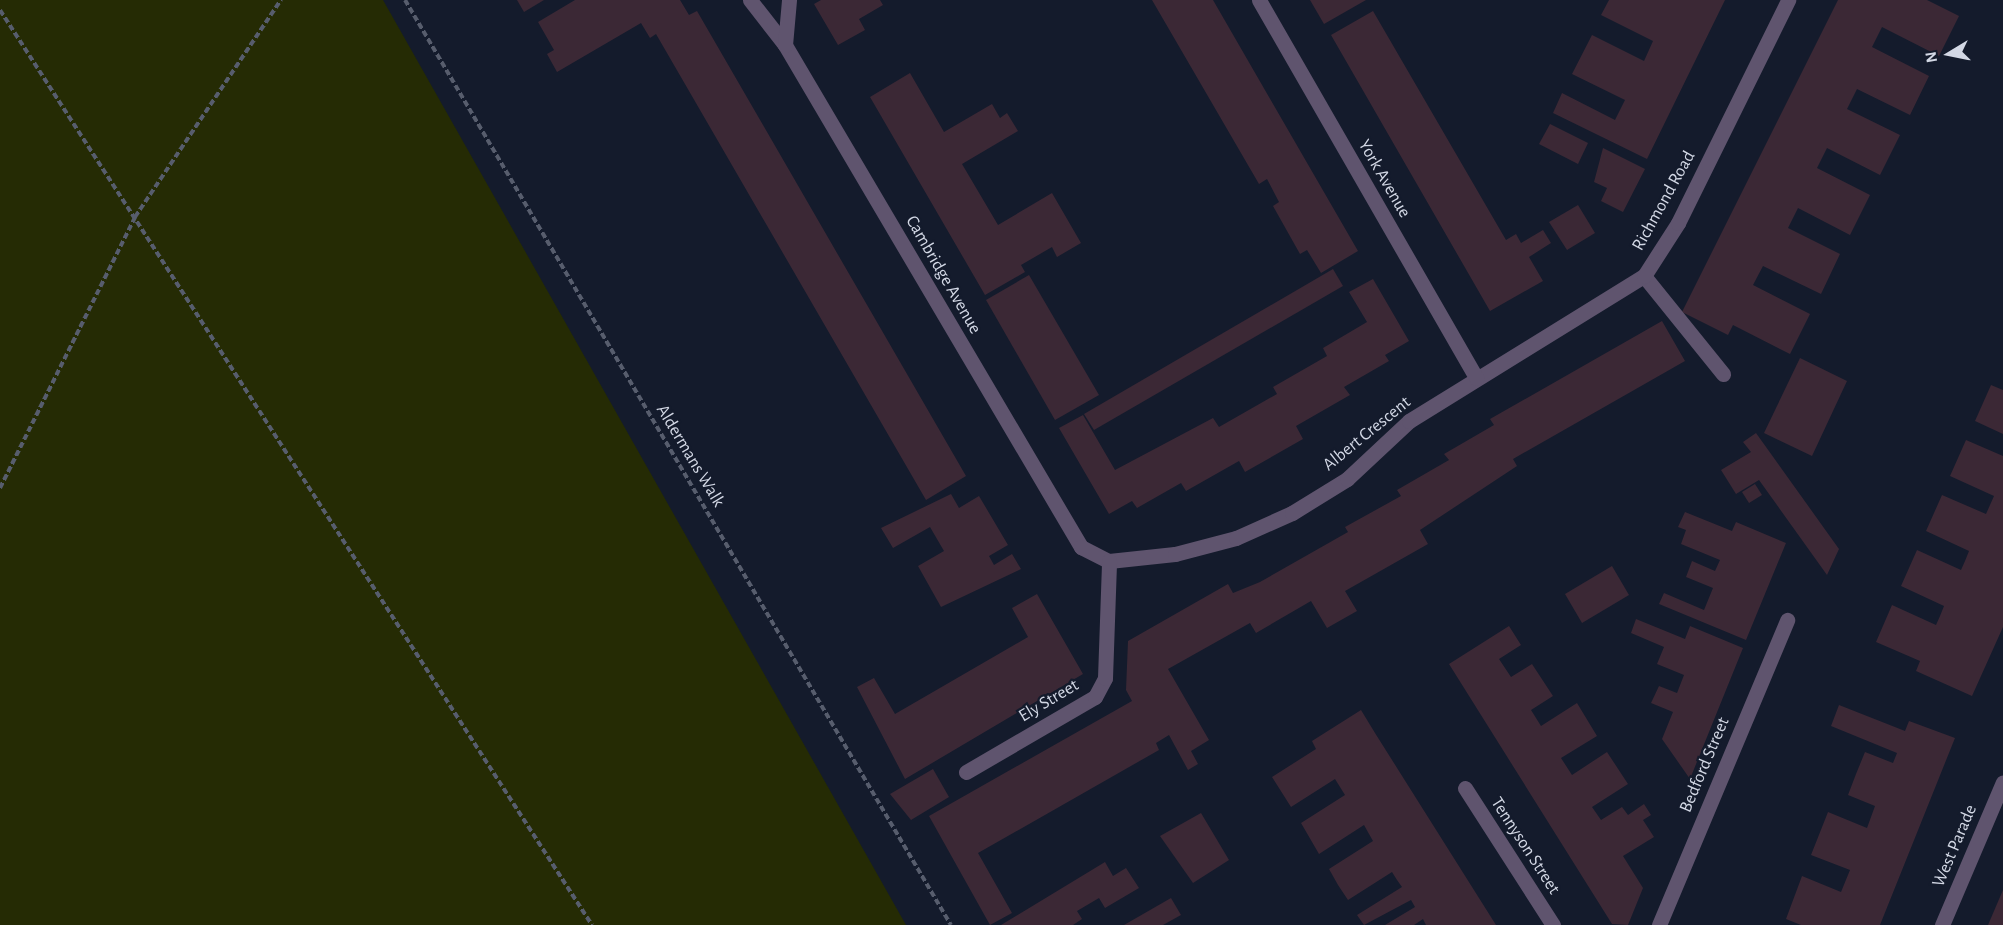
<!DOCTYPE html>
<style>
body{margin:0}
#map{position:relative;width:2003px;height:925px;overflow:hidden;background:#141b2c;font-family:"Alegreya Sans",sans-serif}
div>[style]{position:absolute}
.green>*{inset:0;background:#252b04}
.building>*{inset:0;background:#3b2835}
.path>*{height:4px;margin-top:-2px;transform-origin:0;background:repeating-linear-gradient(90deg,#575d6d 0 6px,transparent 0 9px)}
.lane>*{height:15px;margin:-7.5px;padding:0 7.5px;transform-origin:7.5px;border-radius:7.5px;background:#5f546e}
.street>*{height:15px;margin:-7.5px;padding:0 7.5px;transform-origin:7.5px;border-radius:7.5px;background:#5f546e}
span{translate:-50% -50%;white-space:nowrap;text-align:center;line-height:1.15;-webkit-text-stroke:4.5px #141b2c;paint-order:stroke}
.street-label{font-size:18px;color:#d3d8e5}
.north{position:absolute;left:1919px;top:24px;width:60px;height:60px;-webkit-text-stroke:4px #141b2c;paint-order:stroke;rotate:260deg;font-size:16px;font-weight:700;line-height:24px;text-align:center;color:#d3d8e5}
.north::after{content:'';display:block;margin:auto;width:21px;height:27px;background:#d3d8e5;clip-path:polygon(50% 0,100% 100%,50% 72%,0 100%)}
</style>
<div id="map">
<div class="green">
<i style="clip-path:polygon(0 0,383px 0,906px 925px,0 925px)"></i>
</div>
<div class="building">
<i style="clip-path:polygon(517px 0,544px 0,524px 12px)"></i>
<i style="clip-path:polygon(575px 0,680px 0,689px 15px,697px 11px,966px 476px,926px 500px,656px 34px,650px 38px,641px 23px,557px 72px,547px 54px,554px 50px,538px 22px)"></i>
<i style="clip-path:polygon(821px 0,880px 0,883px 5px,859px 19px,865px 30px,838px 45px,814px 4px)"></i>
<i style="clip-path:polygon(1152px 0,1213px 0,1358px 251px,1321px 273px,1307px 250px,1300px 254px,1273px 206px,1279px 202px,1267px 179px,1259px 184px)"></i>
<i style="clip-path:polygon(1310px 0,1366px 0,1324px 24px)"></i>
<i style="clip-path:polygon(1609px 0,1725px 0,1647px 159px,1553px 113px,1562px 93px,1615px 120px,1625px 100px,1572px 74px,1592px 35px,1644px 61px,1653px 41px,1601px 15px)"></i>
<i style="clip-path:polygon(1838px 0,1927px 0,1959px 16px,1939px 56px,1882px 27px,1872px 47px,1929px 76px,1910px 115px,1857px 89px,1847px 109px,1900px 135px,1880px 175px,1827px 148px,1817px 168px,1870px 195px,1850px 235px,1798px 208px,1788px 228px,1840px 254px,1821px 294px,1763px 266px,1753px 285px,1810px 314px,1790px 354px,1733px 325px,1728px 335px,1682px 312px)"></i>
<i style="clip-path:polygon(1373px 11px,1506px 240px,1516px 234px,1521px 243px,1543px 230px,1551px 243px,1529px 257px,1543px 281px,1490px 311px,1331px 35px)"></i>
<i style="clip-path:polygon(910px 73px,944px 132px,992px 104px,1000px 118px,1007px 113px,1018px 131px,962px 164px,998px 225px,1052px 193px,1081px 243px,1057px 257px,1052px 247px,1021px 265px,1025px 272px,985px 295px,870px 97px)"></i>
<i style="clip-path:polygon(1550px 124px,1588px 143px,1578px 164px,1539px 144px)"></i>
<i style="clip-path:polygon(1603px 148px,1645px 169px,1623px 212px,1601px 201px,1607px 188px,1594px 182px)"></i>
<i style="clip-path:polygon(1578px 205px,1595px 233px,1567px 250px,1549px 222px)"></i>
<i style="clip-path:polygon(1333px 269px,1343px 286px,1094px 430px,1084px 414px)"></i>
<i style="clip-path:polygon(1029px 275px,1099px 395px,1055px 420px,986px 300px)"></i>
<i style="clip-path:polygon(1373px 279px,1409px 341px,1385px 355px,1389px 361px,1344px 387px,1350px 395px,1296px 426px,1303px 439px,1245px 472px,1239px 461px,1186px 491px,1181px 483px,1137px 508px,1132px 501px,1109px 514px,1059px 428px,1083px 415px,1115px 470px,1213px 418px,1219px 427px,1277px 394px,1273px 387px,1327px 356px,1323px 348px,1367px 322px,1349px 292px)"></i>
<i style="clip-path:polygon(1662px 321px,1685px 361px,1513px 459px,1517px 466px,1420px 530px,1428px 544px,1345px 591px,1357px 611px,1327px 628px,1311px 601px,1256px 633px,1250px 623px,1168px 669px,1209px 740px,1191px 751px,1198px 764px,1188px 770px,1169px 735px,1156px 743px,1159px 750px,978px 853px,1012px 913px,990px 925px,929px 816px,1132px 701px,1126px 690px,1128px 641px,1228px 584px,1233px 593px,1260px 582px,1348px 532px,1345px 527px,1401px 496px,1397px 490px,1449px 460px,1444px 454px,1494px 425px,1490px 419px)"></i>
<i style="clip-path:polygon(1800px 358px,1847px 381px,1812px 456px,1764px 433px)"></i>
<i style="clip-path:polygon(1991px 385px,2003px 390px,2003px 434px,1975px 421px)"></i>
<i style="clip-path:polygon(1756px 433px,1839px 549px,1827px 575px,1759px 480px,1736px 494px,1721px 470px,1751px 452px,1743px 442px)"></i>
<i style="clip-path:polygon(1966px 440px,2003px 456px,2003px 627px,1972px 696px,1916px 671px,1920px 661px,1876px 642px,1892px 605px,1936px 625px,1940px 616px,1944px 606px,1901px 586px,1917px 550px,1961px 570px,1965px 561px,1969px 551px,1926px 531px,1942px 495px,1986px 514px,1994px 496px,1950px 476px)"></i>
<i style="clip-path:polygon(1755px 484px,1762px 495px,1749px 503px,1742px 492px)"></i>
<i style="clip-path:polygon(951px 494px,959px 508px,979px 496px,1008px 545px,989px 556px,994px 565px,1012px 554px,1021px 569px,941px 607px,918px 566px,944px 551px,930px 527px,893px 548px,881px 528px)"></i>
<i style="clip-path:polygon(1685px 512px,1732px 531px,1736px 522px,1786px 543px,1746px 640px,1659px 604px,1664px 593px,1704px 610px,1713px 588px,1686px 577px,1692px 561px,1715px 571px,1720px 560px,1681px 544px,1686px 530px,1678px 527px)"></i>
<i style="clip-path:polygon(1612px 566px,1629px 595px,1582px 623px,1565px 594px)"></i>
<i style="clip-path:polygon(1037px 594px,1083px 674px,905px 779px,857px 687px,874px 678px,895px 714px,1028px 637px,1012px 608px)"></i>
<i style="clip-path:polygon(1636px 619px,1685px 639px,1690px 626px,1743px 648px,1690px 779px,1662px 739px,1673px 712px,1651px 703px,1659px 686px,1677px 693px,1684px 675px,1657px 664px,1664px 647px,1631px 633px)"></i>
<i style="clip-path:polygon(1509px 626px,1521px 645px,1499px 659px,1511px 677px,1532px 664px,1553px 696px,1531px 710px,1541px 726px,1577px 703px,1597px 736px,1561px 758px,1572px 775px,1607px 752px,1628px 784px,1592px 807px,1601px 820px,1622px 807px,1628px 815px,1644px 804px,1651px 815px,1643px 820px,1654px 837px,1623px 856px,1643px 888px,1628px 925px,1612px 924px,1449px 664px)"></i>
<i style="clip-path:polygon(1839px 705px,1905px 731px,1909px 721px,1955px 738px,1880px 925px,1801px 925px,1786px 919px,1802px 876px,1841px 892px,1850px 870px,1811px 855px,1828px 812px,1867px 828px,1875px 806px,1848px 795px,1856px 774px,1865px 752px,1893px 763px,1897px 753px,1831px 726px)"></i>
<i style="clip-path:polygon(1361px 710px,1375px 733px,1496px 925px,1426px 925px,1423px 919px,1414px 925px,1385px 925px,1415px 907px,1411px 900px,1364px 925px,1357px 915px,1402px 887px,1397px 880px,1392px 872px,1348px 900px,1338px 885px,1329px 869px,1373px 841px,1369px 834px,1364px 825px,1319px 854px,1301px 823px,1345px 795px,1335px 779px,1291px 807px,1272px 777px,1316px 749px,1312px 741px)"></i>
<i style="clip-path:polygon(933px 769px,949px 797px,911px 820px,890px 794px)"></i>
<i style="clip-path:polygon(1201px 813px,1229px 860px,1193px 883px,1160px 836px)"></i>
<i style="clip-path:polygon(1105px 862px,1113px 876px,1126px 868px,1139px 888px,1105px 908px,1099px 898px,1077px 911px,1082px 919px,1073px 925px,1001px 925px)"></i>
<i style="clip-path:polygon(2003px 890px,2003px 925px,1988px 925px)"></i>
<i style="clip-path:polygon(1171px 898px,1181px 915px,1163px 925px,1124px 925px)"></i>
</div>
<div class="path">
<i style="left:405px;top:0;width:1074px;rotate:59.45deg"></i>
<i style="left:0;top:10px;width:1090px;rotate:57.1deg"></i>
<i style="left:0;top:488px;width:303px;rotate:-63.5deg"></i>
<i style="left:135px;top:217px;width:262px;rotate:-56.1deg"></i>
</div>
<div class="lane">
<i style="left:1644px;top:276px;width:126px;rotate:51.1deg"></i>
</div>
<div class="street">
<i style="left:750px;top:0;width:57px;rotate:52.1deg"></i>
<i style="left:785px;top:45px;width:583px;rotate:59.47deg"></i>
<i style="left:1081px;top:547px;width:31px;rotate:27deg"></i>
<i style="left:1109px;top:561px;width:66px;rotate:-6.1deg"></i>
<i style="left:1175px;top:554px;width:63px;rotate:-14.7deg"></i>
<i style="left:1236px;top:538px;width:61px;rotate:-24.1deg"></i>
<i style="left:1292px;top:513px;width:65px;rotate:-31.7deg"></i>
<i style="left:1347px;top:479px;width:85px;rotate:-43.1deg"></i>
<i style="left:1409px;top:421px;width:276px;rotate:-31.7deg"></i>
<i style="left:1644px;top:276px;width:63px;rotate:-57.3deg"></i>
<i style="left:1678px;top:223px;width:249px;rotate:-63.7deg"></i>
<i style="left:1259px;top:0;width:436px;rotate:60.1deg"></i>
<i style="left:785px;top:45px;width:45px;rotate:-84.9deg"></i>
<i style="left:966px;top:772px;width:149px;rotate:-30.2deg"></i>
<i style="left:1095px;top:697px;width:21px;rotate:-62deg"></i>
<i style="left:1105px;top:678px;width:117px;rotate:-88deg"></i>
<i style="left:1465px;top:788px;width:163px;rotate:57.3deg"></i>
<i style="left:1659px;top:925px;width:331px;rotate:-67.2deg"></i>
<i style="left:1942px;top:925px;width:155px;rotate:-66.9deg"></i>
</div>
<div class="street-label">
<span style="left:1384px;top:179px;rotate:60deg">York Avenue</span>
<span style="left:1664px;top:201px;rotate:-61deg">Richmond Road</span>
<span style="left:943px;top:275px;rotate:60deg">Cambridge Avenue</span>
<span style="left:1367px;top:434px;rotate:-39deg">Albert Crescent</span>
<span style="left:690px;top:456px;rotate:59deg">Aldermans Walk</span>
<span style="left:1049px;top:701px;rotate:-31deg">Ely Street</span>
<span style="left:1705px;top:765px;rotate:-67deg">Bedford Street</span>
<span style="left:1525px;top:846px;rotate:57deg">Tennyson Street</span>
<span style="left:1955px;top:846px;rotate:-67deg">West Parade</span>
</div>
<div class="north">N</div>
</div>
